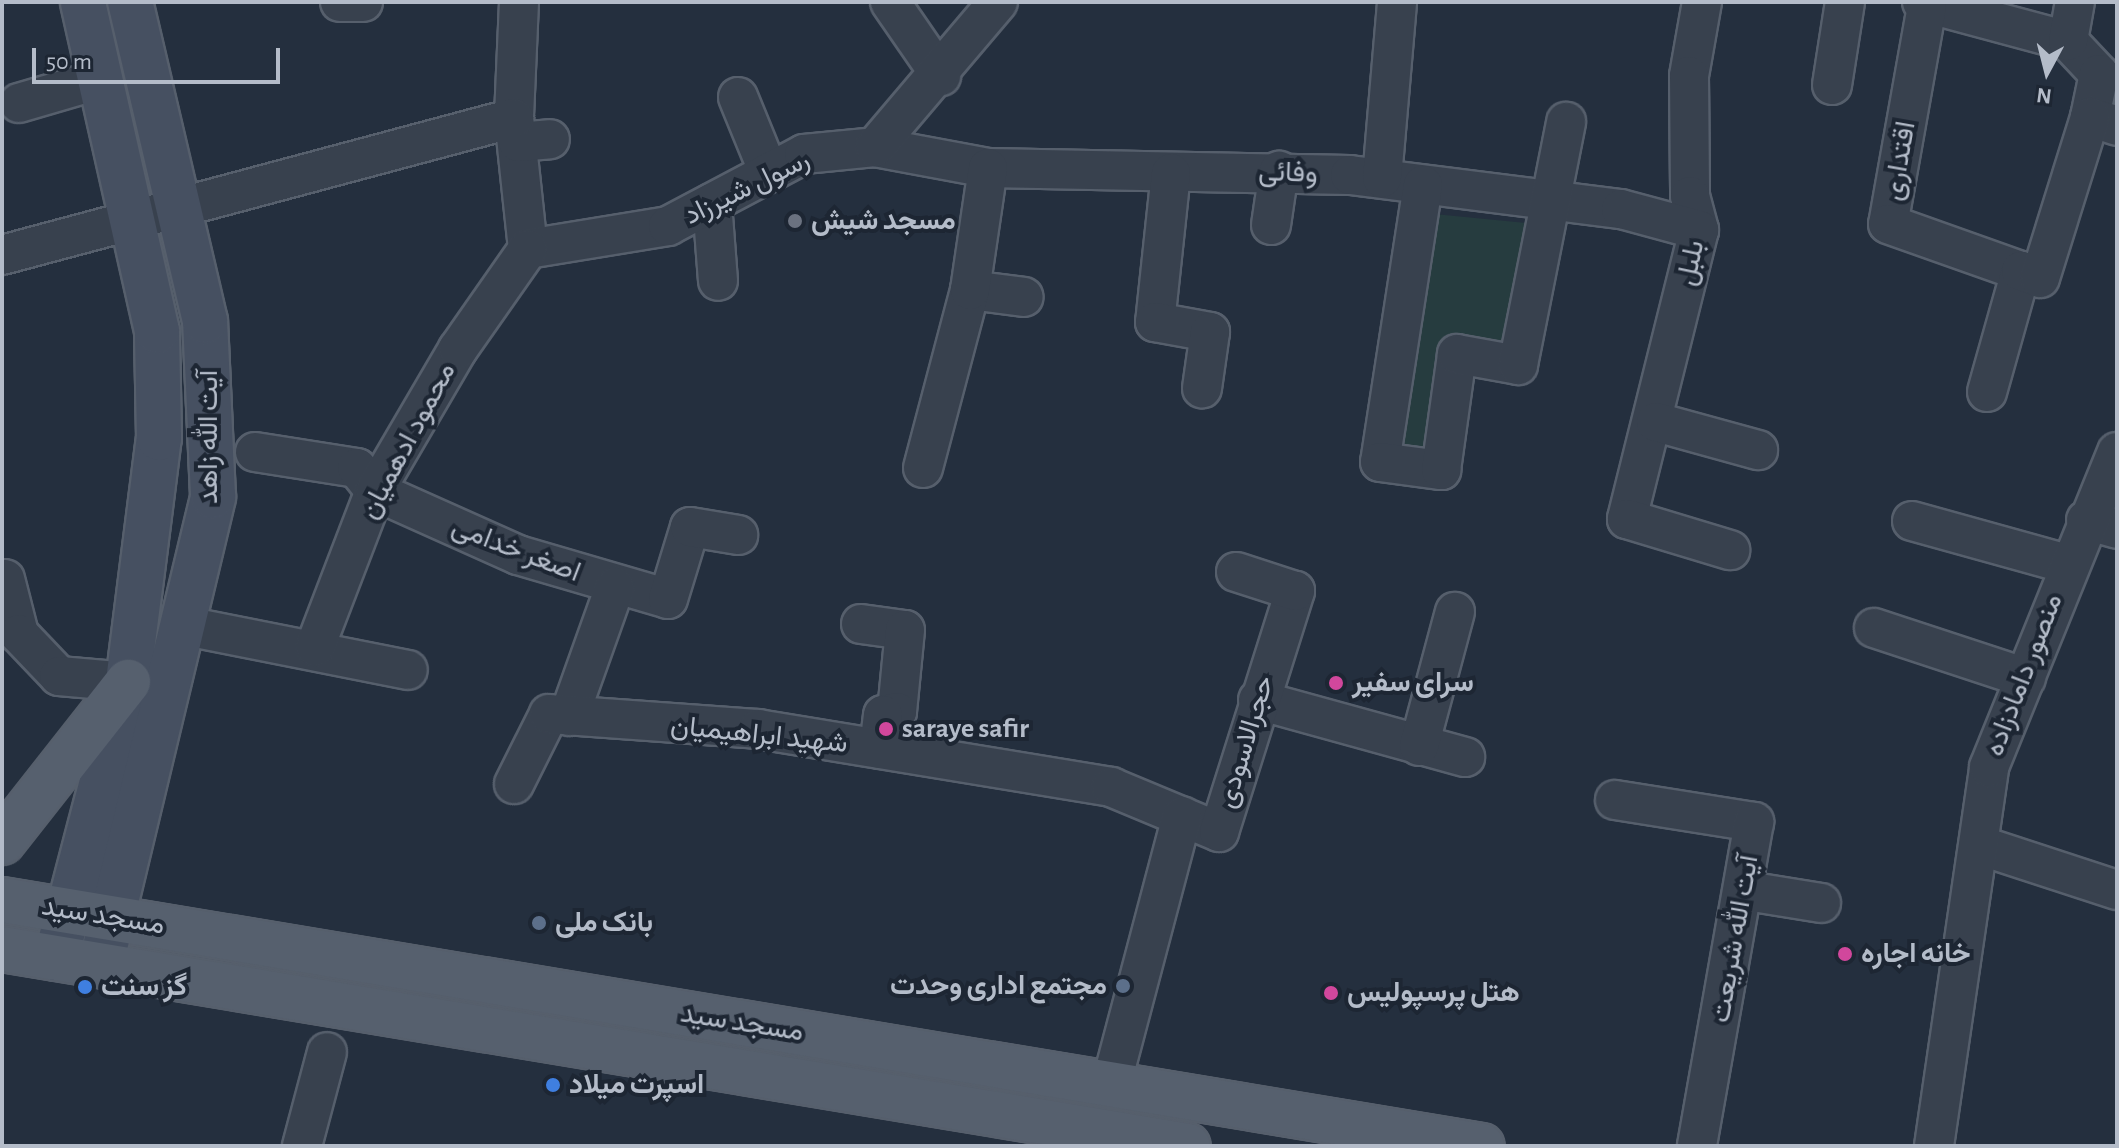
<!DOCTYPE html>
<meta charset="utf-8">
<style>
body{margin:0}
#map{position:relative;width:2119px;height:1148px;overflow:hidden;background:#242f3e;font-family:"Alegreya Sans",Vazirmatn,sans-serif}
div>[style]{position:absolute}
.green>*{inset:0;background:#263c3f}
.roads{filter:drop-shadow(2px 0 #565f6c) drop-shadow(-2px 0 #565f6c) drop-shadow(0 2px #565f6c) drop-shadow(0 -2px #565f6c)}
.street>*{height:38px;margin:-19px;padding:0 19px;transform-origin:19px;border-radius:19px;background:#38414e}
.secondary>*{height:44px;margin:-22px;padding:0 22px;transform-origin:22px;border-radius:22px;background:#465061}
.primary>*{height:44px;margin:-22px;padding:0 22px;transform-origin:22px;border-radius:22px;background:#56606e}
.dots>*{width:22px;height:22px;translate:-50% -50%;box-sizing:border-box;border:4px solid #1d2633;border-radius:50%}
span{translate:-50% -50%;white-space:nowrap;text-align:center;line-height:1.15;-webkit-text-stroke:8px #1d2633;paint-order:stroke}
.street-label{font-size:28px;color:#b4bcc9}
.poi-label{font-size:28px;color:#b4bcc9;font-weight:700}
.left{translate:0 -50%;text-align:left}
.right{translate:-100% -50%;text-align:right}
.frame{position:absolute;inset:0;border:4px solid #b4bcc9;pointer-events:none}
.north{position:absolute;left:2007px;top:32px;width:80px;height:80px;-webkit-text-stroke:6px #1d2633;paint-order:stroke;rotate:187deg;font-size:22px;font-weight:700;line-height:32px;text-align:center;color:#b4bcc9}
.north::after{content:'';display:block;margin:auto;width:28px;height:36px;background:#b4bcc9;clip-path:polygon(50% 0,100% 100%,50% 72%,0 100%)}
.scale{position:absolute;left:32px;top:48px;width:248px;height:36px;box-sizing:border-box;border:4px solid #b4bcc9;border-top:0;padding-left:10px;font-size:24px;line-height:28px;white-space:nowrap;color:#b4bcc9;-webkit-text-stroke:6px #1d2633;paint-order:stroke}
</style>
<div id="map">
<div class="green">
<i style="clip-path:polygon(1424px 213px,1527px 223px,1506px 352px,1446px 346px,1423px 462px,1393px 457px)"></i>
</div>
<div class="roads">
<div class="street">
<i style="left:340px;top:2px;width:23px"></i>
<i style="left:519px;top:2px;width:116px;rotate:92.5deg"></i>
<i style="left:514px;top:118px;width:132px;rotate:83.9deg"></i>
<i style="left:890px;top:2px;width:90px;rotate:55.4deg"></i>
<i style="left:1702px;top:2px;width:75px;rotate:100deg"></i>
<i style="left:1689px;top:76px;width:120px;rotate:89.5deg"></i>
<i style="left:1690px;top:196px;width:35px;rotate:75deg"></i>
<i style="left:1699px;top:230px;width:298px;rotate:104deg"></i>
<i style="left:1627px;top:519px;width:108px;rotate:16.8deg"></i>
<i style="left:1922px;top:2px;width:151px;rotate:15deg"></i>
<i style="left:2068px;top:41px;width:45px;rotate:46.8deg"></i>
<i style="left:2099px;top:74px;width:44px;rotate:101.8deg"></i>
<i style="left:2090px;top:117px;width:28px;rotate:18deg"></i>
<i style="left:1927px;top:6px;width:221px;rotate:100.1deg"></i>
<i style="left:1888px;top:224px;width:141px;rotate:19.5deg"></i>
<i style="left:2068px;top:41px;width:40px;rotate:-80deg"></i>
<i style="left:1832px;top:85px;width:84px;rotate:-81.1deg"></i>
<i style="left:738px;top:97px;width:82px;rotate:67.8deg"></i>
<i style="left:19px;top:103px;width:85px;rotate:-16.3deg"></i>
<i style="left:518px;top:142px;width:32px;rotate:-5deg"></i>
<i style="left:875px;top:147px;width:115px;rotate:10.5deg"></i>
<i style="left:988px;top:168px;width:362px;rotate:1.1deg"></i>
<i style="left:1350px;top:175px;width:273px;rotate:7.2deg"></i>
<i style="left:1621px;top:209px;width:81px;rotate:15.1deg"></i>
<i style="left:1171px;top:173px;width:150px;rotate:96.1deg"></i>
<i style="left:1155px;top:322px;width:56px;rotate:10.3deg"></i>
<i style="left:1210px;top:332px;width:57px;rotate:98.1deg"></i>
<i style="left:1382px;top:178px;width:177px;rotate:-85.1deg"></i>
<i style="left:1423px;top:185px;width:280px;rotate:98.8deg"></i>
<i style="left:1380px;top:462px;width:62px;rotate:7.5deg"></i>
<i style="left:1441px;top:470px;width:117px;rotate:-82.1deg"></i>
<i style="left:1457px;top:354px;width:62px;rotate:10.2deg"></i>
<i style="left:1518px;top:365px;width:248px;rotate:-78.8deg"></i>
<i style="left:712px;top:203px;width:78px;rotate:85.6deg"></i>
<i style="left:1271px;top:225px;width:55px;rotate:-81.6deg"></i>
<i style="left:528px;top:249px;width:142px;rotate:-9.3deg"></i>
<i style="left:668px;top:226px;width:154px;rotate:-27.9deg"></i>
<i style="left:804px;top:154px;width:71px;rotate:-5.6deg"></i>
<i style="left:875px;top:147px;width:190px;rotate:-49.7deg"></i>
<i style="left:2px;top:255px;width:530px;rotate:-14.98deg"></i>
<i style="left:970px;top:290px;width:54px;rotate:7.4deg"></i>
<i style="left:1987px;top:392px;width:126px;rotate:-74.3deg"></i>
<i style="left:2021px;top:271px;width:20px;rotate:20deg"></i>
<i style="left:2040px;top:278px;width:169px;rotate:-72.7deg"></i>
<i style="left:1656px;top:422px;width:106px;rotate:15.4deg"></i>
<i style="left:255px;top:452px;width:103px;rotate:8.9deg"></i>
<i style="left:357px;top:468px;width:29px;rotate:52deg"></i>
<i style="left:375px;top:491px;width:157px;rotate:24.1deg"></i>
<i style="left:518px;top:555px;width:156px;rotate:16.3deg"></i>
<i style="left:668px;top:599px;width:75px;rotate:-73deg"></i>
<i style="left:690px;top:527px;width:49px;rotate:9.5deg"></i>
<i style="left:923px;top:468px;width:184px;rotate:-75.2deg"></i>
<i style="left:970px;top:290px;width:123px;rotate:-81.6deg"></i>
<i style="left:2086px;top:520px;width:32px;rotate:16deg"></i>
<i style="left:1912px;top:521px;width:161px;rotate:15.5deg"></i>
<i style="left:5px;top:579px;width:57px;rotate:75.7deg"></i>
<i style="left:19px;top:634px;width:58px;rotate:46.4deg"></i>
<i style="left:59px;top:676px;width:69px;rotate:5deg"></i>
<i style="left:861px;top:624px;width:44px;rotate:7.8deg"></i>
<i style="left:905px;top:630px;width:82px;rotate:95.6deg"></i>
<i style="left:897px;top:712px;width:14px;rotate:168deg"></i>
<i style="left:883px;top:715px;width:34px;rotate:97deg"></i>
<i style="left:186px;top:626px;width:226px;rotate:11.2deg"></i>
<i style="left:1874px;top:628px;width:160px;rotate:18.2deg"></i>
<i style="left:315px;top:647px;width:167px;rotate:-69deg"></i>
<i style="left:375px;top:491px;width:164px;rotate:-59.7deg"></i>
<i style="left:458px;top:349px;width:122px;rotate:-55deg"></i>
<i style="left:1258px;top:700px;width:215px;rotate:15.4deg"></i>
<i style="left:569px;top:716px;width:137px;rotate:-70.4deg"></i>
<i style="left:1419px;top:746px;width:139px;rotate:-75deg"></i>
<i style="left:514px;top:784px;width:78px;rotate:-63.4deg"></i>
<i style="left:549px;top:714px;width:210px;rotate:4.1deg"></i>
<i style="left:758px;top:729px;width:358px;rotate:9.3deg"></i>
<i style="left:1111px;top:787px;width:117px;rotate:22.6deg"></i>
<i style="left:1219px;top:832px;width:253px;rotate:-72.5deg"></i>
<i style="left:1295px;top:591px;width:62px;rotate:-162.1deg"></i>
<i style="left:1615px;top:800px;width:141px;rotate:9deg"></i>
<i style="left:1754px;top:822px;width:329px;rotate:100deg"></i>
<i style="left:1982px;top:846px;width:142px;rotate:18.1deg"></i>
<i style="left:1747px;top:891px;width:75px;rotate:9.2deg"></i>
<i style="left:1111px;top:1085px;width:278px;rotate:-75.2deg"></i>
<i style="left:302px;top:1146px;width:97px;rotate:-75.1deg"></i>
<i style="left:1934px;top:1146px;width:383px;rotate:-81.7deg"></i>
<i style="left:1989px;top:767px;width:340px;rotate:-67.9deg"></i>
</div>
<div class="secondary">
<i style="left:56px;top:958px;width:285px;rotate:-75.4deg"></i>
<i style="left:128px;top:682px;width:246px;rotate:-82.8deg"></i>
<i style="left:159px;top:438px;width:107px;rotate:-91.1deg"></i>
<i style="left:157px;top:331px;width:337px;rotate:-102.7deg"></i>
<i style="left:101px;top:964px;width:481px;rotate:-76.5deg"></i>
<i style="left:213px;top:496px;width:175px;rotate:-92.6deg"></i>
<i style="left:205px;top:321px;width:328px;rotate:-103.2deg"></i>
</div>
<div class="primary">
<i style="left:2px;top:842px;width:204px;rotate:-51.8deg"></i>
<i style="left:2px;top:900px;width:1500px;rotate:9.44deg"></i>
<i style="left:2px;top:949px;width:1202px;rotate:9.43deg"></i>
</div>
</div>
<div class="dots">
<i style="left:795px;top:221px;background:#6b7280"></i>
<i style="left:1336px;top:683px;background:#d1479c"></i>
<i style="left:886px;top:729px;background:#d1479c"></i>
<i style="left:539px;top:923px;background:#5c6f8a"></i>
<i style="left:1845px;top:954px;background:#d1479c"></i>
<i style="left:1123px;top:986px;background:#5c6f8a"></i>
<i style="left:85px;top:987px;background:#3f7fe0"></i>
<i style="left:1331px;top:993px;background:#d1479c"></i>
<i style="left:553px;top:1085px;background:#3f7fe0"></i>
</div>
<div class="street-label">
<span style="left:1900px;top:161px;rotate:-80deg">اقتداری</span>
<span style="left:1288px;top:173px;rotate:2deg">وفائی</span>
<span style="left:747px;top:188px;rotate:-26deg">رسول شیرزاد</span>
<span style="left:1691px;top:263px;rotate:-78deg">بلبل</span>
<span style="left:209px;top:437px;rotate:-90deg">آیت الله زاهد</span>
<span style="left:408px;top:441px;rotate:-62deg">محمود ادهمیان</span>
<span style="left:516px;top:550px;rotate:21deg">اصغر خدامی</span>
<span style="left:2024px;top:675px;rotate:-69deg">منصور دامادزاده</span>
<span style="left:759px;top:735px;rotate:6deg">شهید ابراهیمیان</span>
<span style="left:1246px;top:742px;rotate:-73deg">حجرالاسودی</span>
<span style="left:103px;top:916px;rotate:9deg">مسجد سید</span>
<span style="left:1735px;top:939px;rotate:-80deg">آیت الله شریعت</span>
<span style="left:742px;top:1023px;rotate:9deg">مسجد سید</span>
</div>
<div class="poi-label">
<span class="left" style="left:811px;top:221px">مسجد شیش</span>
<span class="left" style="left:1352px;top:683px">سرای سفیر</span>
<span class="left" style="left:902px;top:729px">saraye safir</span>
<span class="left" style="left:555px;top:923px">بانک ملی</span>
<span class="left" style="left:1861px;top:954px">خانه اجاره</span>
<span class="right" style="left:1107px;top:986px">مجتمع اداری وحدت</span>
<span class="left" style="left:101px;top:987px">گز سنت</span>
<span class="left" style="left:1347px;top:993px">هتل پرسپولیس</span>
<span class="left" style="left:569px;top:1085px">اسپرت میلاد</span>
</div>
<div class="frame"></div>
<div class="north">N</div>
<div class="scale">50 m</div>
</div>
